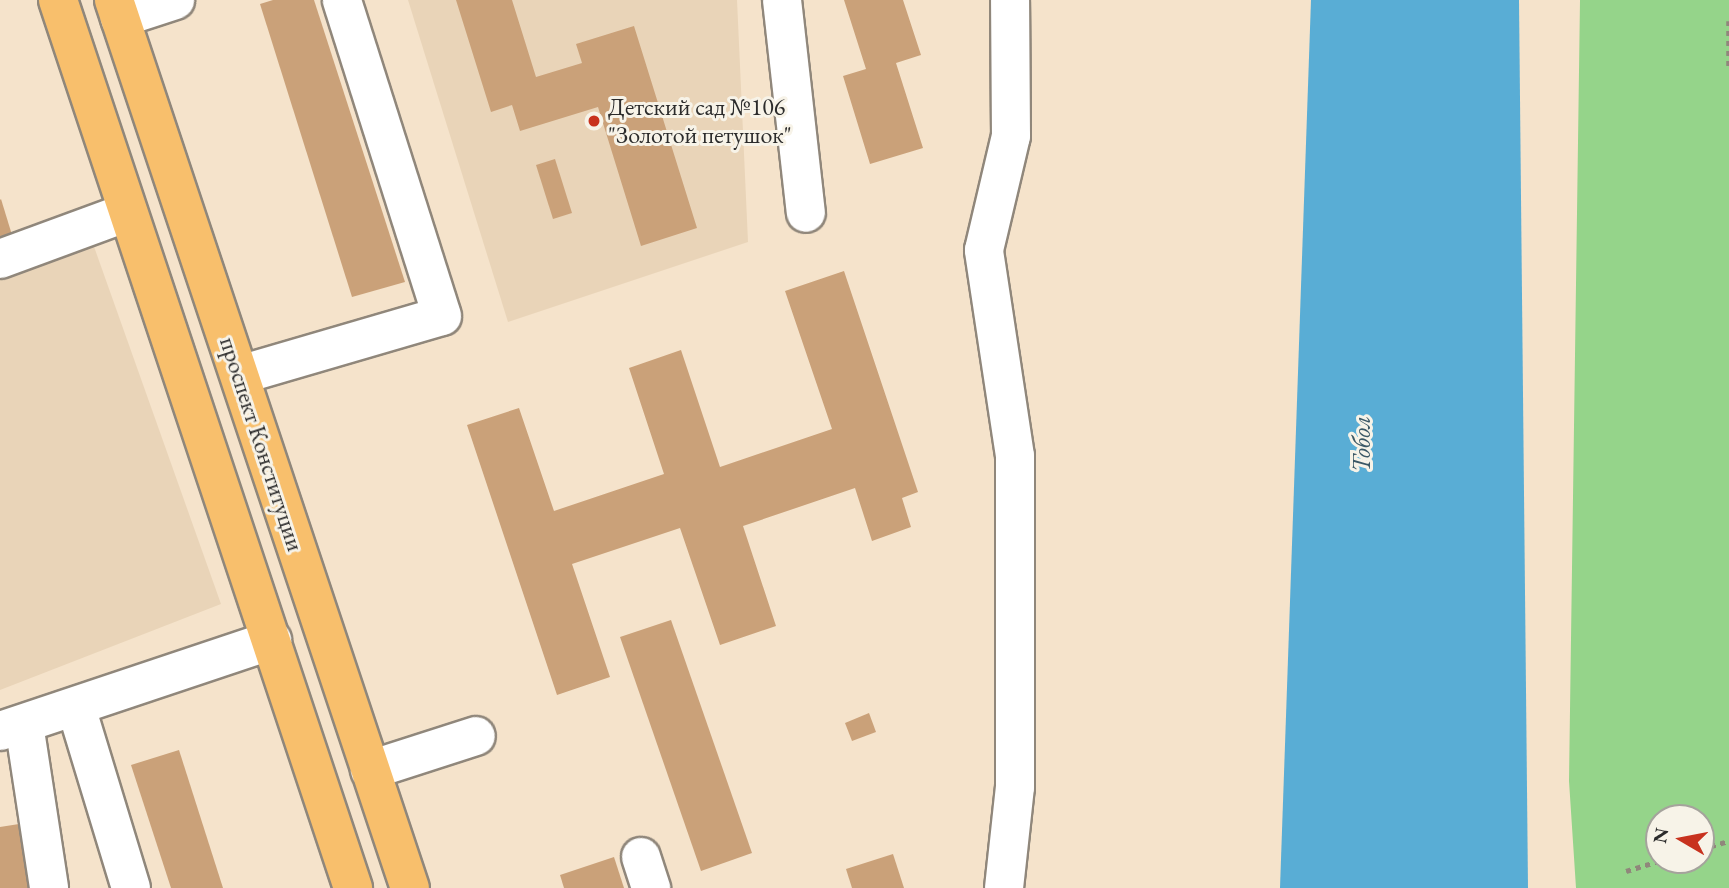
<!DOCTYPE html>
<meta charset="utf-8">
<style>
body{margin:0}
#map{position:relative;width:1729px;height:888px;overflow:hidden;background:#f5e3cb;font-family:"EB Garamond",serif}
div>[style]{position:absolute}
.built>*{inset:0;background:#e9d4b8}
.green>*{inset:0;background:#95d48a}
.water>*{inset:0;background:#59add5}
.building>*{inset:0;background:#caa179}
.path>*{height:4.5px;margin-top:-2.25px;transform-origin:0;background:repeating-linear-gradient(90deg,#90877b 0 5px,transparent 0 10px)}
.roads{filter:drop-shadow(2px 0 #90877b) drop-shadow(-2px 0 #90877b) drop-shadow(0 2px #90877b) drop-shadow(0 -2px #90877b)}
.minor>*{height:38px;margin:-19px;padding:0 19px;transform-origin:19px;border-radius:19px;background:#fff}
.major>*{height:38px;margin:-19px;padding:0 19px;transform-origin:19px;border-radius:19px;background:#f8bf6c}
.dots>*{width:19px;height:19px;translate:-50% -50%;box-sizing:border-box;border:4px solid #f7f3e8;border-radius:50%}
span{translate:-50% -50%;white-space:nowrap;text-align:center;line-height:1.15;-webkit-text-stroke:6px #f7f3e8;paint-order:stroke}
.poi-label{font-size:24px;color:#2b2b2b}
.left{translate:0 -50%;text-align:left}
.street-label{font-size:24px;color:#2b2b2b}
.water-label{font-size:26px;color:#3b5866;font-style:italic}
.north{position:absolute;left:1645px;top:804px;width:70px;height:70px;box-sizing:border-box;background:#f7f3e8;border:2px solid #a5a39c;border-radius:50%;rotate:280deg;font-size:19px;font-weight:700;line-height:28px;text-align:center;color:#2b2b2b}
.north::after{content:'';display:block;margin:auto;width:24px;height:32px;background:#c8321e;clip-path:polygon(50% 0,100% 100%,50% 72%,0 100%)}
</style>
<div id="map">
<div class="built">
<i style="clip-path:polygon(408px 0,737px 0,748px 242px,508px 322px)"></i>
<i style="clip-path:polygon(92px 241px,221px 604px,0 690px,0 277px)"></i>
</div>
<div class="green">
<i style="clip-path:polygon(evenodd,1580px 0,1729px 0,1729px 888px,1576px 888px,1569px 781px,1580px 0,1659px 818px,1701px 818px,1701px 860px,1659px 860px,1659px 818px)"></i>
</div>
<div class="water">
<i style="clip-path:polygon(1311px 0,1519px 0,1528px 888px,1280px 888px)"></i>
</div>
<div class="building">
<i style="clip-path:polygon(273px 0,314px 0,405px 282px,352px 297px,260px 4px)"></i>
<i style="clip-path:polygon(456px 0,512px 0,536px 77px,582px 63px,576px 44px,634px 26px,697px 228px,641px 246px,598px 107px,520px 131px,512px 105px,491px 112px)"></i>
<i style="clip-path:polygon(844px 0,903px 0,921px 55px,896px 63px,923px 148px,870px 164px,843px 76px,866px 69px)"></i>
<i style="clip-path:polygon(555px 159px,572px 213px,553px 219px,536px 165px)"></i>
<i style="clip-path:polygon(1px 199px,12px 235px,0 240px,0 200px)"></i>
<i style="clip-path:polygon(844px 271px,918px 492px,902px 498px,911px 527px,872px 541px,855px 488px,743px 526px,776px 626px,720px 645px,680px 528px,572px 564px,610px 677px,557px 695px,467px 425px,519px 408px,554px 511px,664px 474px,629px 368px,681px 350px,720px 467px,832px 429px,785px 291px)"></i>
<i style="clip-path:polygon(671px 620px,752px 853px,701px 871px,620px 637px)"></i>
<i style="clip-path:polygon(869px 713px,876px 732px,852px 741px,845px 723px)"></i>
<i style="clip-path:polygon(179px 750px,223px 888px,171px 888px,131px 765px)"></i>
<i style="clip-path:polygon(19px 824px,29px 888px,0 888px,0 827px)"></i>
<i style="clip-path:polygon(893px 854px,904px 888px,852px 888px,846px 869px)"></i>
<i style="clip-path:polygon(614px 857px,624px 888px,564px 888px,560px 875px)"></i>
</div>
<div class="path">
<i style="left:1729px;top:21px;width:49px;rotate:90deg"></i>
<i style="left:1701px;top:849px;width:29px;rotate:-16deg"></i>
<i style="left:1626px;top:871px;width:39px;rotate:-17deg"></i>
</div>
<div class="roads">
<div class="minor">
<i style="left:782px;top:0;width:214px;rotate:83.6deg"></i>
<i style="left:120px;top:18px;width:58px;rotate:-18.1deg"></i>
<i style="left:0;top:259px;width:136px;rotate:-20.2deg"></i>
<i style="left:240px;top:375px;width:210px;rotate:-16.3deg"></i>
<i style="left:442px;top:316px;width:331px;rotate:-107.6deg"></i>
<i style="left:76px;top:707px;width:189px;rotate:73.1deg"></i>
<i style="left:24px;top:724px;width:166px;rotate:81.3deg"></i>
<i style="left:0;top:731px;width:287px;rotate:-18.5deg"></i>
<i style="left:370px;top:770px;width:111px;rotate:-17.8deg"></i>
<i style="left:641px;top:857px;width:33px;rotate:72deg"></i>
<i style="left:1004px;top:888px;width:102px;rotate:-83.8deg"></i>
<i style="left:1015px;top:787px;width:331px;rotate:-90deg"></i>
<i style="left:1015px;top:456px;width:208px;rotate:-98.6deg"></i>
<i style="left:984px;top:250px;width:117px;rotate:-76.7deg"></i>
<i style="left:1011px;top:136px;width:136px;rotate:-90.4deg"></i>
</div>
<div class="major">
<i style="left:58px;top:0;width:936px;rotate:71.62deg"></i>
<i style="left:114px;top:0;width:936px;rotate:71.57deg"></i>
</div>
</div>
<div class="dots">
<i style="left:594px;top:121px;background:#c8321e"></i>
</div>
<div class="poi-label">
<span class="left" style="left:608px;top:121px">Детский сад №106<br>"Золотой петушок"</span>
</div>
<div class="street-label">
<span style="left:262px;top:444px;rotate:72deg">проспект Конституции</span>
</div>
<div class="water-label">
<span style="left:1362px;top:444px;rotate:-90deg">Тобол</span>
</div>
<div class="north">N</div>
</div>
